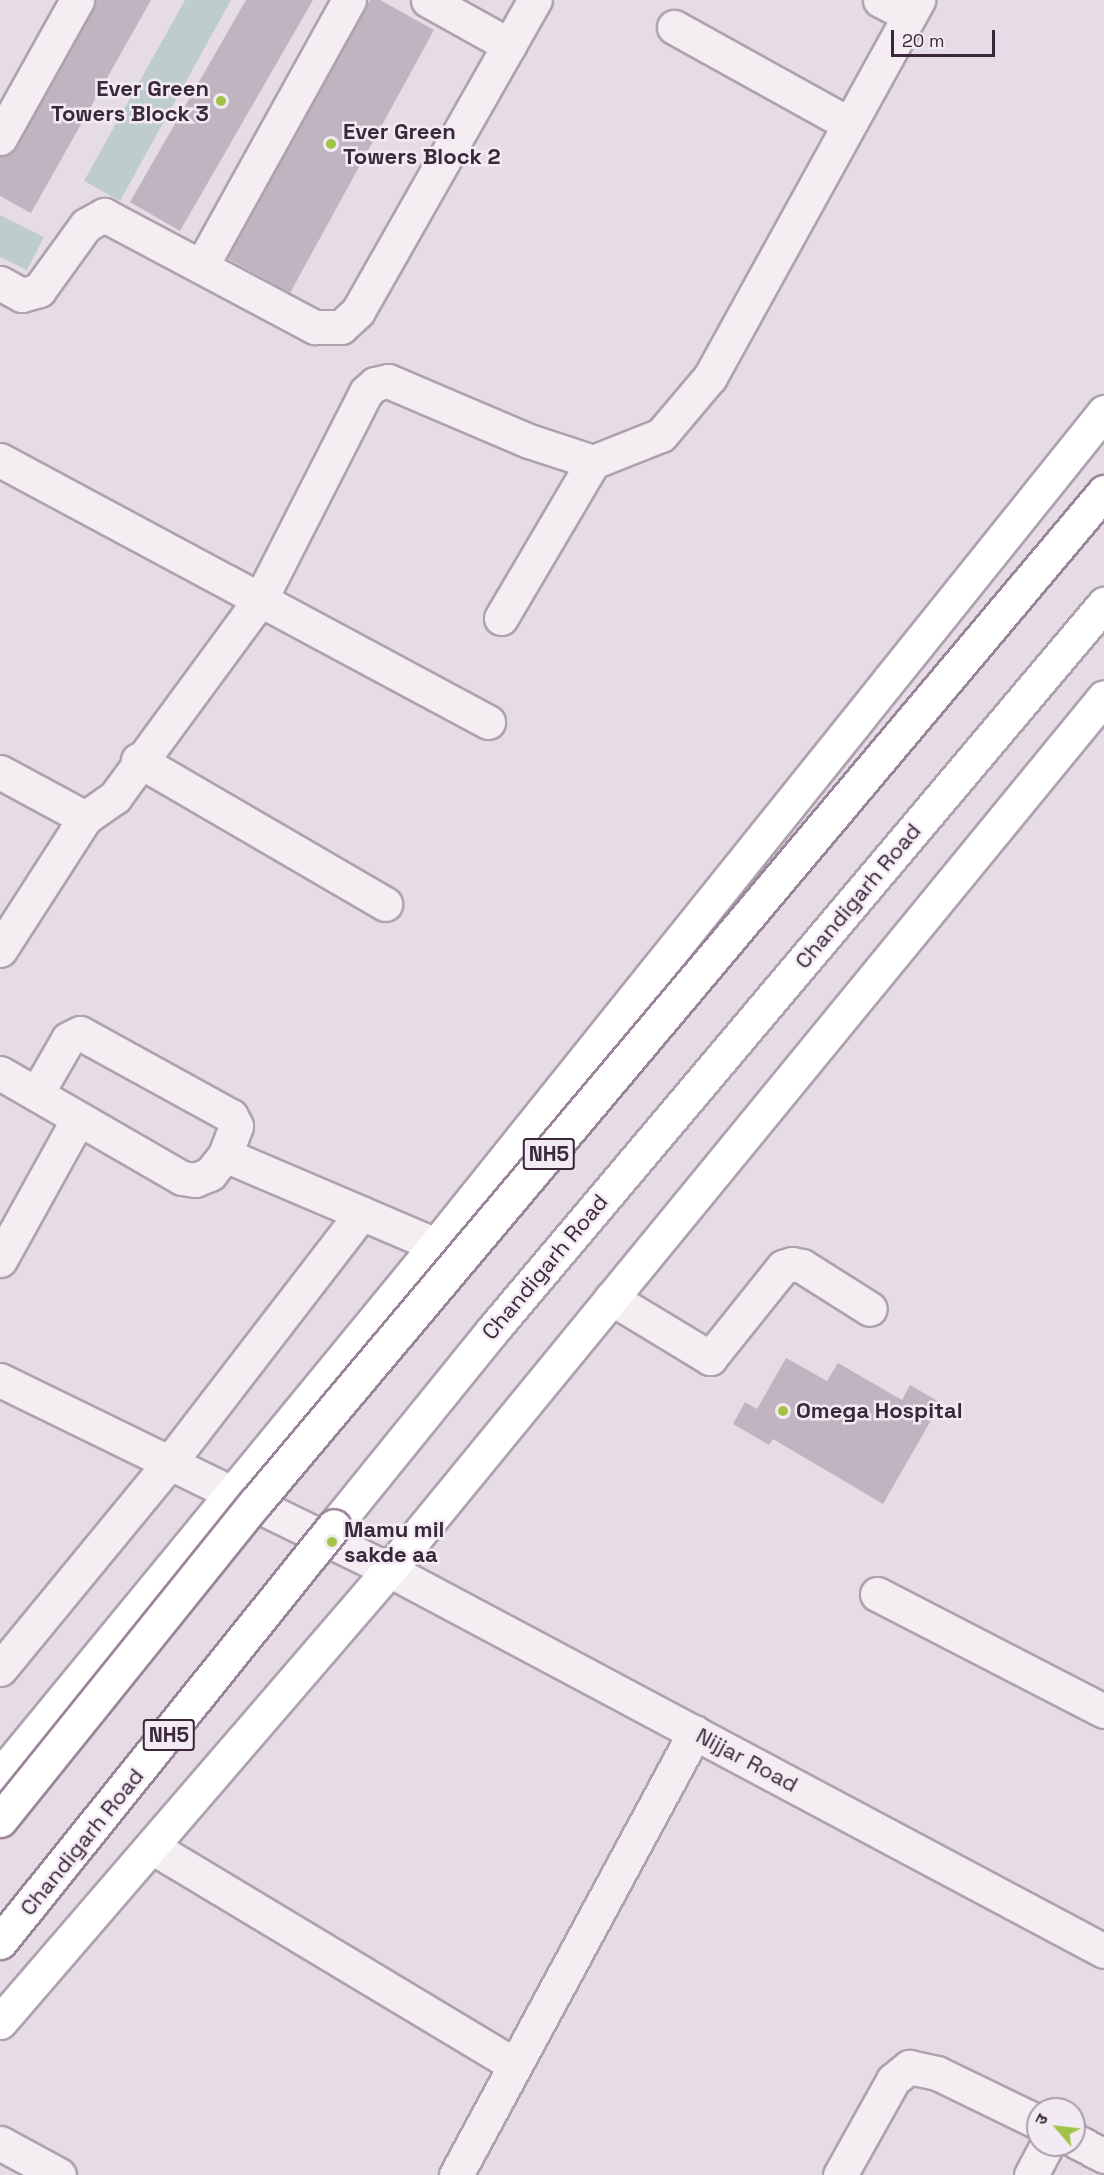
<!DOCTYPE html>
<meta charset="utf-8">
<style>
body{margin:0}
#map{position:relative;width:1104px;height:2175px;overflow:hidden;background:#e5dce5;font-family:"Space Grotesk","Noto Sans Devanagari",sans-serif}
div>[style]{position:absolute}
.green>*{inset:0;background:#beccce}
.building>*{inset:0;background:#c1b4c1}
.roads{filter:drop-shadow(2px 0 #aea2ae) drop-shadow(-2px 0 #aea2ae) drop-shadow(0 2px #aea2ae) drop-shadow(0 -2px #aea2ae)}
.minor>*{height:33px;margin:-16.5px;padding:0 16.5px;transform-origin:16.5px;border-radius:16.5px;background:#f4eef3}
.major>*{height:33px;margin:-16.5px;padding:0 16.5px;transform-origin:16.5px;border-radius:16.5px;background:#fff}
.highway>*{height:33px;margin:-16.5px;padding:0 16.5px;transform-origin:16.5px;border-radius:16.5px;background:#fff}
.bridges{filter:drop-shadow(2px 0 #9b859a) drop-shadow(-2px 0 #9b859a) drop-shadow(0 2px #9b859a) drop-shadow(0 -2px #9b859a)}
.highway-bridge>*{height:33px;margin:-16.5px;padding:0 16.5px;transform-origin:16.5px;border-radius:16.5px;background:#fff}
.dots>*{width:16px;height:16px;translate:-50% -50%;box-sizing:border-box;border:3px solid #f3ebf3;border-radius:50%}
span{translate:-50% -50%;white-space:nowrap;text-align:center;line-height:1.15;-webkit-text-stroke:5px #f3ebf3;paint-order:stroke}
.shield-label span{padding:2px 4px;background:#f3ebf3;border:2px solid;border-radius:4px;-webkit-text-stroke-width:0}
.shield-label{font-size:21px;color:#3a2739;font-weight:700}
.poi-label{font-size:22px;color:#3a2739;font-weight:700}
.right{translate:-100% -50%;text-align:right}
.left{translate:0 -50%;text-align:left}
.street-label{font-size:22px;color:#3a2739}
.north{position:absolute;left:1026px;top:2097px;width:60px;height:60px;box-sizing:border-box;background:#f3ebf3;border:2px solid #a99da9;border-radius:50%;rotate:298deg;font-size:16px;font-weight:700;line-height:24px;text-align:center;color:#3a2739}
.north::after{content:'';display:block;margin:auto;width:21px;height:27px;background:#a2c348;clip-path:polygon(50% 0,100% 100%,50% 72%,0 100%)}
.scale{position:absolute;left:891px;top:30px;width:104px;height:27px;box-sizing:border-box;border:3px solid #3a2739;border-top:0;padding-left:8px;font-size:18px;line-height:21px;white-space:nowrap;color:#3a2739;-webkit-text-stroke:4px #f3ebf3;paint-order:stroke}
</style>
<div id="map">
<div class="green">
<i style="clip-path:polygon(185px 0,231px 0,120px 201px,84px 181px)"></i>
<i style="clip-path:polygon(0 215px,44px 237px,27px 270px,0 257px)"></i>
</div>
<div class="building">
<i style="clip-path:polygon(82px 0,151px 0,31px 213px,0 196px,0 146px)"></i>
<i style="clip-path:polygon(246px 0,313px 0,180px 231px,130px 202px)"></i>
<i style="clip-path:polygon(370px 0,380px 0,434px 30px,290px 293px,228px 259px)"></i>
<i style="clip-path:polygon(786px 1358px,827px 1381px,838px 1363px,902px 1400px,910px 1385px,941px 1403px,883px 1504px,773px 1439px,769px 1445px,733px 1424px,745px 1402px,757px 1409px)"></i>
</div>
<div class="roads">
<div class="minor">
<i style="left:428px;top:0;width:93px;rotate:29.1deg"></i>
<i style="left:880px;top:0;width:33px;rotate:27deg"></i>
<i style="left:674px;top:27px;width:198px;rotate:29deg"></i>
<i style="left:0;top:138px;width:158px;rotate:-60.8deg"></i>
<i style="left:202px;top:265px;width:303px;rotate:-61deg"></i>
<i style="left:0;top:283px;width:25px;rotate:29deg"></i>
<i style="left:22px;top:295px;width:18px;rotate:-16deg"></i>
<i style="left:39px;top:290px;width:80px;rotate:-54.1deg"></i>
<i style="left:86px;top:225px;width:21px;rotate:-29deg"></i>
<i style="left:104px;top:215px;width:239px;rotate:28deg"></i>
<i style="left:315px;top:327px;width:26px"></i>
<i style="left:341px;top:327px;width:23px;rotate:-43deg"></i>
<i style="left:358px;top:311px;width:358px;rotate:-60.4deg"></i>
<i style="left:0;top:460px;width:554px;rotate:28.23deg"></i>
<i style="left:501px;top:618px;width:181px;rotate:-59.5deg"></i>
<i style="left:138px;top:760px;width:286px;rotate:30.2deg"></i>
<i style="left:0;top:772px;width:97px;rotate:28.4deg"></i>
<i style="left:85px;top:818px;width:157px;rotate:122.8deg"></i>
<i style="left:85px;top:818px;width:37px;rotate:-35deg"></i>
<i style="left:115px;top:797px;width:247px;rotate:-53.7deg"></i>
<i style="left:261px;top:598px;width:231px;rotate:-63deg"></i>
<i style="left:366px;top:392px;width:12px;rotate:-42deg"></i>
<i style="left:375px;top:384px;width:13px;rotate:-13deg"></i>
<i style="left:388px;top:381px;width:153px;rotate:23.1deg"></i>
<i style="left:529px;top:441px;width:67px;rotate:18.2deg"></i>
<i style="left:593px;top:462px;width:73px;rotate:-21.7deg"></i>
<i style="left:661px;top:435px;width:76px;rotate:-49.8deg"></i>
<i style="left:710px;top:377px;width:431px;rotate:-61.1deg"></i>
<i style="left:0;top:1073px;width:210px;rotate:30deg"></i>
<i style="left:182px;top:1178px;width:13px;rotate:9deg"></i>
<i style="left:195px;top:1180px;width:16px;rotate:-22deg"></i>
<i style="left:210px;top:1174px;width:24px;rotate:-52deg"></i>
<i style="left:225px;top:1155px;width:229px;rotate:23.1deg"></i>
<i style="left:37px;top:1093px;width:62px;rotate:-60.1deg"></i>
<i style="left:68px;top:1039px;width:13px;rotate:-27deg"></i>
<i style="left:80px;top:1033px;width:172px;rotate:28.8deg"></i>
<i style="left:231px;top:1116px;width:11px;rotate:63deg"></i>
<i style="left:236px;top:1126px;width:31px;rotate:111deg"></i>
<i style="left:0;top:1260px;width:161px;rotate:-61deg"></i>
<i style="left:611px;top:1298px;width:116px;rotate:31.2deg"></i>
<i style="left:710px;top:1358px;width:117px;rotate:-51.3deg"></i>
<i style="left:783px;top:1267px;width:9px;rotate:-18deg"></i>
<i style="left:792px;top:1264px;width:10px;rotate:11deg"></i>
<i style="left:802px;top:1266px;width:80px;rotate:32.3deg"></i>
<i style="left:0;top:1380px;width:433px;rotate:26deg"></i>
<i style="left:389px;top:1570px;width:810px;rotate:28.05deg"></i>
<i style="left:877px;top:1594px;width:255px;rotate:27.3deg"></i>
<i style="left:0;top:1669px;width:268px;rotate:-50.6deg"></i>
<i style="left:170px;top:1462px;width:314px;rotate:-52.4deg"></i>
<i style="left:152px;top:1847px;width:423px;rotate:31deg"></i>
<i style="left:1074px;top:2140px;width:34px;rotate:28deg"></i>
<i style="left:0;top:2143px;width:67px;rotate:28.5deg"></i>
<i style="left:456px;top:2175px;width:503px;rotate:-61.65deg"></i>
<i style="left:840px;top:2175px;width:109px;rotate:-60.8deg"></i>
<i style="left:893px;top:2080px;width:21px;rotate:-39deg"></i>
<i style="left:909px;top:2067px;width:29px;rotate:12deg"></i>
<i style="left:937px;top:2073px;width:112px;rotate:25.9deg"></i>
<i style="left:1031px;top:2175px;width:34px;rotate:-62deg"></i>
</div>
<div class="major">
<i style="left:0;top:1776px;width:687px;rotate:-50.61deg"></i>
<i style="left:436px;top:1245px;width:1068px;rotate:-51.27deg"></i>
<i style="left:0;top:2022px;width:596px;rotate:-49.28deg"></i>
<i style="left:389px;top:1570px;width:1128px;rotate:-50.68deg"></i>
</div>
<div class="highway">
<i style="left:334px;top:1526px;width:250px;rotate:-51deg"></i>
<i style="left:491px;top:1332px;width:952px;rotate:-49.9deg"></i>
</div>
</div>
<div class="bridges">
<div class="highway-bridge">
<i style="left:0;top:1820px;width:408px;rotate:-51.2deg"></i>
<i style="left:256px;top:1502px;width:1319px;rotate:-49.98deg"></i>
<i style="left:0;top:1942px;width:533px;rotate:-51.24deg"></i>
</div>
</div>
<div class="dots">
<i style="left:221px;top:101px;background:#a2c348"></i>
<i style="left:331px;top:144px;background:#a2c348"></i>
<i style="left:783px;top:1411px;background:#a2c348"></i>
<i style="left:332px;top:1542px;background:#a2c348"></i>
</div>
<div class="shield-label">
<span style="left:549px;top:1154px">NH5</span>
<span style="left:169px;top:1735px">NH5</span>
</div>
<div class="poi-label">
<span class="right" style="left:209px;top:101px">Ever Green<br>Towers Block 3</span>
<span class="left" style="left:343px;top:144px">Ever Green<br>Towers Block 2</span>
<span class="left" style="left:796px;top:1411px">Omega Hospital</span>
<span class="left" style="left:344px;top:1542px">Mamu mil<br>sakde aa</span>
</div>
<div class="street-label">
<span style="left:858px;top:896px;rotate:-50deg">Chandigarh Road</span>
<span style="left:545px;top:1267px;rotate:-50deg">Chandigarh Road</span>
<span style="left:747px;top:1760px;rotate:28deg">Nijjar Road</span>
<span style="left:82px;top:1842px;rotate:-51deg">Chandigarh Road</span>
</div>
<div class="north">उ</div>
<div class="scale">20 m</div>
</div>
